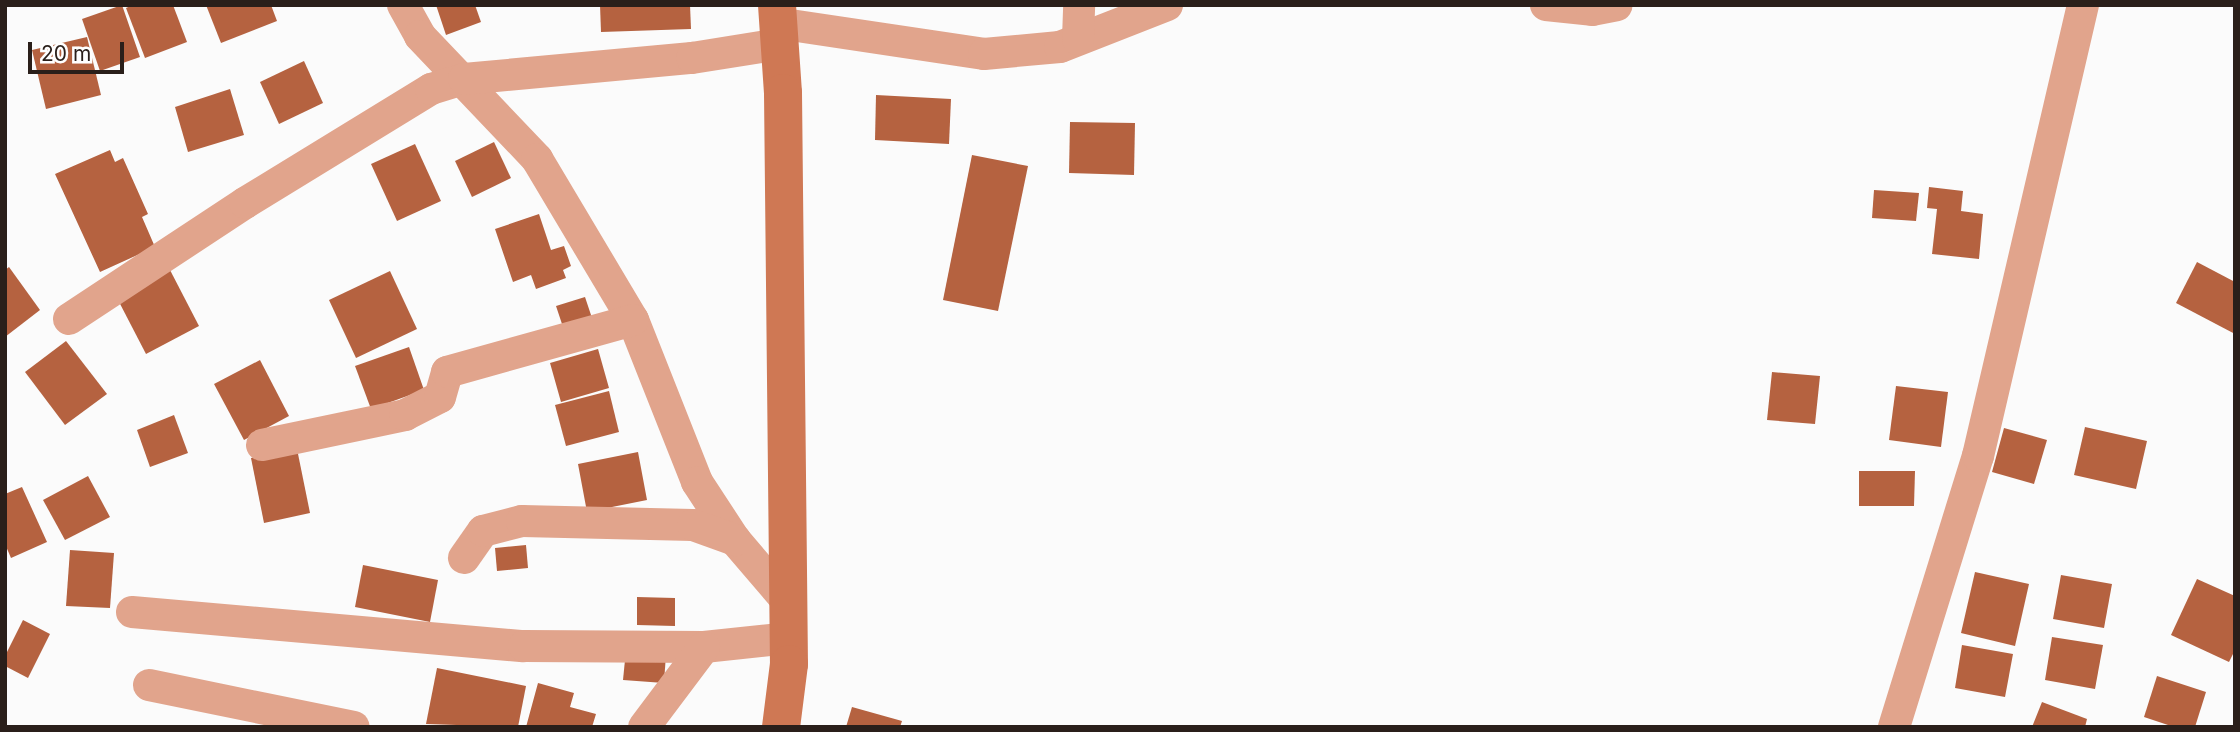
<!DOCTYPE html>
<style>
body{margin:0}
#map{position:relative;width:2240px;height:732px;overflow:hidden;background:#fbfbfb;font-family:Inter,sans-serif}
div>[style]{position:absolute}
.building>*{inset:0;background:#b56240}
.street>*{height:32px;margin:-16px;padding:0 16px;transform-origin:16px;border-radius:16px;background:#e1a48c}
.secondary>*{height:38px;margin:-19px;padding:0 19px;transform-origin:19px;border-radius:19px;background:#cf7854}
span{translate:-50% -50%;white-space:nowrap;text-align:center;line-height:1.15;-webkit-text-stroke:7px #fff;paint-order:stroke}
.frame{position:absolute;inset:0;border:7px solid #2a1f1a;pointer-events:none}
.scale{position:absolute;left:28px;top:42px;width:96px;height:32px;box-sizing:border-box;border:4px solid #2a1f1a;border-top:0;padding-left:9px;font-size:21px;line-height:24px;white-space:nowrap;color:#2a1f1a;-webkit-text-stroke:5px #fff;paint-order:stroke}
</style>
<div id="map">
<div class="building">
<i style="clip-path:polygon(122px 5px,140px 57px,100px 71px,82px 19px)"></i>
<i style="clip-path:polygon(133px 5px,173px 5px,187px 42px,145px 58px,126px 8px)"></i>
<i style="clip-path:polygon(206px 5px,271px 5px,277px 21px,221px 43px)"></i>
<i style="clip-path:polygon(436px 5px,475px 5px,481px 22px,446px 35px)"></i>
<i style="clip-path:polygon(600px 5px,690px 5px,691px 29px,601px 32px)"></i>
<i style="clip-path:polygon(87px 37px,101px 95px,46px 109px,32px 50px)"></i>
<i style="clip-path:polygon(304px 61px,323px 103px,279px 124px,260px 82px)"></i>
<i style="clip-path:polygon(230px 89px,244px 135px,188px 152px,175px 107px)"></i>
<i style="clip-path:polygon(876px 95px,951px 99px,949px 144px,875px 140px)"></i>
<i style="clip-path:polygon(1070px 122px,1135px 123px,1134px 175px,1069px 173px)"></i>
<i style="clip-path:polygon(494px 142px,511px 178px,472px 197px,455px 161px)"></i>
<i style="clip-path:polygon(415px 144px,441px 201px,397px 221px,371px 164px)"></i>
<i style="clip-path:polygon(110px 150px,115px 162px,123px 158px,148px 214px,142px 217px,155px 247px,100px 272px,55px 174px)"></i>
<i style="clip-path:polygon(972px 155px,1028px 166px,998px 311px,943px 300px)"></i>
<i style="clip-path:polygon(1929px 187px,1963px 191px,1961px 211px,1983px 214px,1979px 259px,1932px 254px,1937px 209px,1927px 208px)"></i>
<i style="clip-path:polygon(1874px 190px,1919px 193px,1916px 221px,1872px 218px)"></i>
<i style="clip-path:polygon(539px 214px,551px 250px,564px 246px,571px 266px,563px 270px,566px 278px,536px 289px,531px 275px,513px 282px,495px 229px)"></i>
<i style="clip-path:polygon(2197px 262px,2235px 282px,2235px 334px,2176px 303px)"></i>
<i style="clip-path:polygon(9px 267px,40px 310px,5px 337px,5px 270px)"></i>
<i style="clip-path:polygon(170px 270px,199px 326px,146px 354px,117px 298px)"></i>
<i style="clip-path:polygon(390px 271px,417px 329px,356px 358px,329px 300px)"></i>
<i style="clip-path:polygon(585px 297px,593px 321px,564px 330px,556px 306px)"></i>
<i style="clip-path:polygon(66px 341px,107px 394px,65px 425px,25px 372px)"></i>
<i style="clip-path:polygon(409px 347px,424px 390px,371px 409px,355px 366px)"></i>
<i style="clip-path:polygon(598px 349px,609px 388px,561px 402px,550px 363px)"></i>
<i style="clip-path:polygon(260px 360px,289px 416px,244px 440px,214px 384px)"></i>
<i style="clip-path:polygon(1772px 372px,1820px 376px,1815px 424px,1767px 420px)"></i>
<i style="clip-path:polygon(1896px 386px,1948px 392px,1941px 447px,1889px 440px)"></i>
<i style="clip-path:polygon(609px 391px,619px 432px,566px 446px,555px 405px)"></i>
<i style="clip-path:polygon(174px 415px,188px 453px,150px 467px,137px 430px)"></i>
<i style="clip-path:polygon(2085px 427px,2147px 441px,2136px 489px,2074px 475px)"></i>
<i style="clip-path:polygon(2004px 428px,2047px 440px,2034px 484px,1992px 472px)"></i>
<i style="clip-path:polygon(297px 449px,310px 513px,264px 523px,251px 458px)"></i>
<i style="clip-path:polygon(638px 452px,647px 500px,587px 512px,578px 464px)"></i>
<i style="clip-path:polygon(1859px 471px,1915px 471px,1914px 506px,1859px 506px)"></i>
<i style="clip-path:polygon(88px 476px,110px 517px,65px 540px,43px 500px)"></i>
<i style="clip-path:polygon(22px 487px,47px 542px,11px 558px,5px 544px,5px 494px)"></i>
<i style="clip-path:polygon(526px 545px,528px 568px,497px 571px,495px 548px)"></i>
<i style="clip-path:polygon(70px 550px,114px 553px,110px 608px,66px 606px)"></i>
<i style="clip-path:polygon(363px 565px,438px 580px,430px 622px,355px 607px)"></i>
<i style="clip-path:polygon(1975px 572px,2029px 584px,2015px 646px,1961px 633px)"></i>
<i style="clip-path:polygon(2061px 575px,2112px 584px,2104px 628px,2053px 619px)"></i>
<i style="clip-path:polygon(2197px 579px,2235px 596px,2235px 650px,2229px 662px,2171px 635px)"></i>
<i style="clip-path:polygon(637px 597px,675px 598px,675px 626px,637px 625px)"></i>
<i style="clip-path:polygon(23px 620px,50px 634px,28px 678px,5px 666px,5px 656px)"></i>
<i style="clip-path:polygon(2052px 637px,2103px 645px,2095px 689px,2045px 680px)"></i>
<i style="clip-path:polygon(1962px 645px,2013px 654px,2005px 697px,1955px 688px)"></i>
<i style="clip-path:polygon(626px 650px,666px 654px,664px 683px,623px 680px)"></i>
<i style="clip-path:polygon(437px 668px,526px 686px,518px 727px,426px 724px)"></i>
<i style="clip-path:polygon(2157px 676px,2206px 692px,2195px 727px,2174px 727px,2144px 717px)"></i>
<i style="clip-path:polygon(538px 683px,574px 693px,570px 707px,596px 714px,592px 727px,526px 727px)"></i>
<i style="clip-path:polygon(2042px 702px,2087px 719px,2085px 727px,2032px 727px)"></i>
<i style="clip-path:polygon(852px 707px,902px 721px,900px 727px,846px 727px)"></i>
</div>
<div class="street">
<i style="left:403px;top:5px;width:35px;rotate:61deg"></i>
<i style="left:420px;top:36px;width:170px;rotate:46.4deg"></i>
<i style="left:537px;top:159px;width:187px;rotate:59.2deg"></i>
<i style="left:633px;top:320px;width:174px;rotate:68.4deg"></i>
<i style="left:697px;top:482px;width:69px;rotate:56.8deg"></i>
<i style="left:735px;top:540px;width:82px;rotate:49.5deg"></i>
<i style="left:1546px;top:5px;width:46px;rotate:6.2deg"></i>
<i style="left:1592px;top:10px;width:25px;rotate:-11deg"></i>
<i style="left:777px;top:23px;width:209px;rotate:8.5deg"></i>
<i style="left:984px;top:54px;width:76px;rotate:-5.3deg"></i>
<i style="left:1060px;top:47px;width:115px;rotate:-21.4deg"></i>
<i style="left:1078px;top:39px;width:34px;rotate:-88deg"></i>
<i style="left:69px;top:319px;width:211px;rotate:-33.4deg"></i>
<i style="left:245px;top:203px;width:218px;rotate:-31.5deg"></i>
<i style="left:431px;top:89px;width:34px;rotate:-17deg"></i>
<i style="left:464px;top:79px;width:229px;rotate:-5.3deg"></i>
<i style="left:692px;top:58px;width:88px;rotate:-9.1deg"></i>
<i style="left:262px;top:445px;width:146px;rotate:-11.8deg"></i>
<i style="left:405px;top:415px;width:39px;rotate:-27deg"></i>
<i style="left:440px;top:397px;width:26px;rotate:-74deg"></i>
<i style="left:447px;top:372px;width:193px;rotate:-15.6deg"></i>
<i style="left:464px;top:558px;width:33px;rotate:-55deg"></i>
<i style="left:483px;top:531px;width:40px;rotate:-14.4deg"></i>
<i style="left:522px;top:521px;width:171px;rotate:1.3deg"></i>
<i style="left:693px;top:525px;width:45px;rotate:19.7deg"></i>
<i style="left:132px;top:612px;width:393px;rotate:5deg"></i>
<i style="left:524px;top:646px;width:180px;rotate:0.3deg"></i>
<i style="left:704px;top:647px;width:84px;rotate:-6.1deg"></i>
<i style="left:149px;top:685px;width:209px;rotate:11.6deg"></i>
<i style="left:644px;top:727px;width:100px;rotate:-53.1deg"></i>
<i style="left:1894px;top:727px;width:284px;rotate:-72.8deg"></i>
<i style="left:1978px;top:456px;width:463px;rotate:-76.9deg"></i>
</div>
<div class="secondary">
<i style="left:777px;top:5px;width:88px;rotate:86.1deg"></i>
<i style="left:783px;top:93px;width:571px;rotate:89.4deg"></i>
<i style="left:789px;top:664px;width:64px;rotate:97.2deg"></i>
</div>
<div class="frame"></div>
<div class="scale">20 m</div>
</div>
